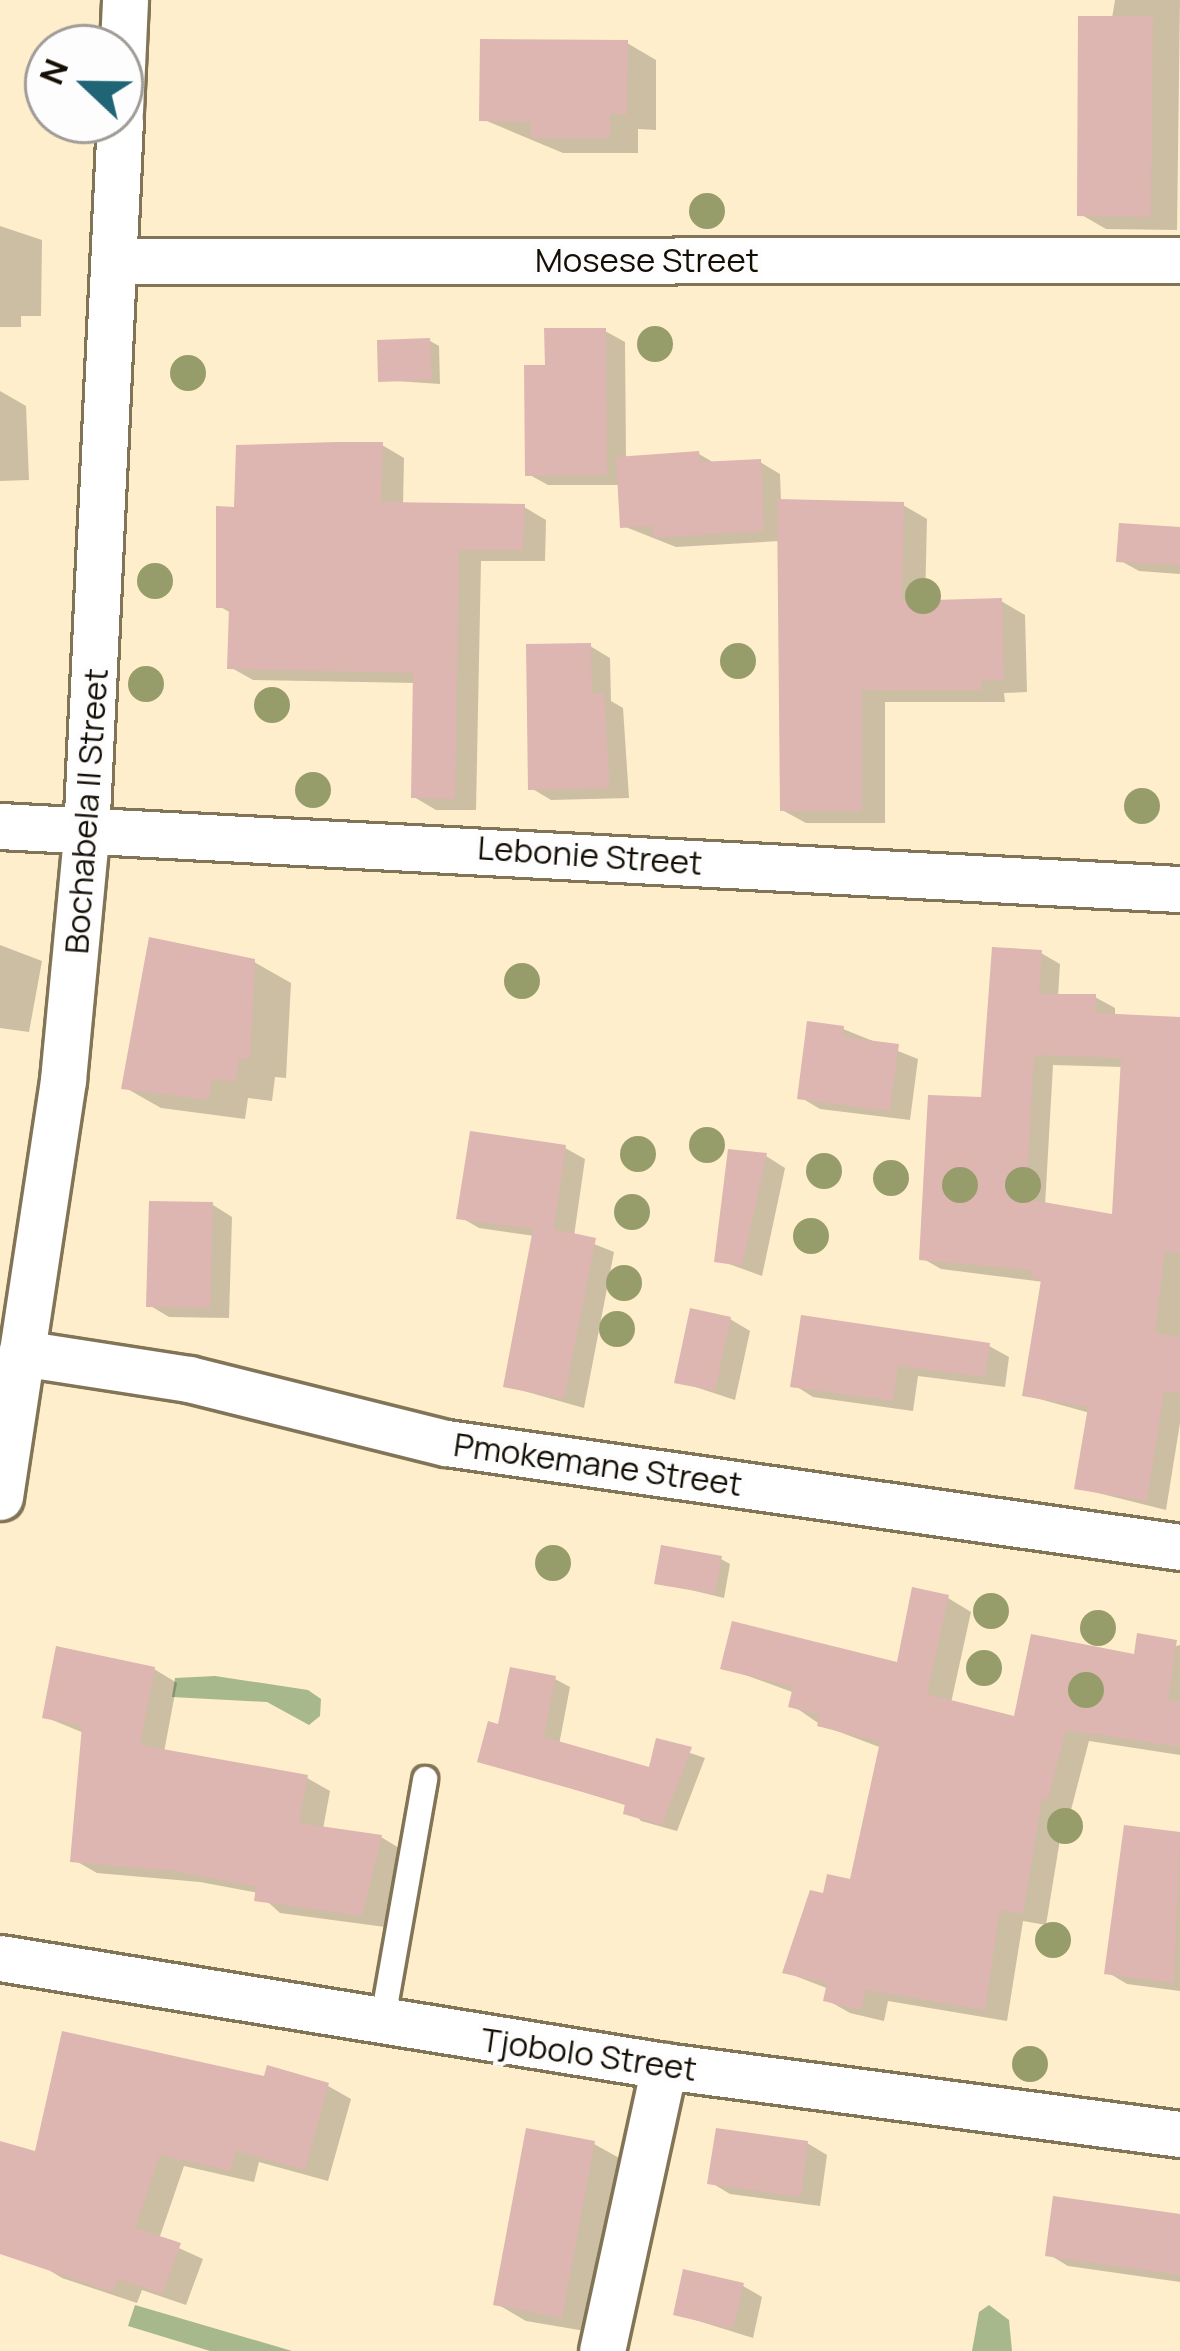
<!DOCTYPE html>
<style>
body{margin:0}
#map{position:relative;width:1180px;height:2351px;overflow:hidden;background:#feeecc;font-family:Manrope,sans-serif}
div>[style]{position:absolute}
.forest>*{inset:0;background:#a6b88c}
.shadow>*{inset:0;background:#0003}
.building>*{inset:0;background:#ddb5b1}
.roads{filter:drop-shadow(3px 0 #827456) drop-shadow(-3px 0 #827456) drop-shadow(0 3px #827456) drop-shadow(0 -3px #827456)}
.lane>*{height:24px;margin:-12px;padding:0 12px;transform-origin:12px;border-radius:12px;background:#fff}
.street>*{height:45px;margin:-22.5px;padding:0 22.5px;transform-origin:22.5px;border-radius:22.5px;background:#fff}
.trees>*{width:36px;height:36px;margin:-18px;border-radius:50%;background:#979d6a}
span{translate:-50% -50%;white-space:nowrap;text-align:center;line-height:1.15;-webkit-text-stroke:9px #fdfdfd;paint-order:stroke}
.street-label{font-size:33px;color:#140e04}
.north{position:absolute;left:24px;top:24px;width:120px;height:120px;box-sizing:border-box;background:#fdfdfd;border:3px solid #a09d99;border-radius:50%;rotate:292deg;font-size:33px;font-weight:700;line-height:48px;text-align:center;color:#140e04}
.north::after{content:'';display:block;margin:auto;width:42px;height:54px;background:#1f6575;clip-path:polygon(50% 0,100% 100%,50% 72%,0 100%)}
</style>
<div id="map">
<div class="forest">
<i style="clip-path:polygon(215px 1676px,308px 1690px,321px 1699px,320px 1716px,309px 1725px,267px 1702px,172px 1697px,175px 1678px)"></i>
<i style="clip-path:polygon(135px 2305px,292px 2351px,210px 2351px,128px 2326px)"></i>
<i style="clip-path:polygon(989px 2305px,1009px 2320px,1012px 2351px,972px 2351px,979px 2312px)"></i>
</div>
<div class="shadow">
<i style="clip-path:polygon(1115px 0,1180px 0,1177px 230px,1106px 229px,1080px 214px)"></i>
<i style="clip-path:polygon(627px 43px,656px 60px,656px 130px,638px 129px,638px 153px,563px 153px,482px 119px)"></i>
<i style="clip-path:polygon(0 226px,42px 240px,41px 316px,21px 316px,21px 327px,0 327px)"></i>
<i style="clip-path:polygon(605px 331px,625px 342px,626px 460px,699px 454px,716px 464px,760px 462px,780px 474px,781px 502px,903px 505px,927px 519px,925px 604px,1001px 601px,1025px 615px,1027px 692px,1004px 693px,1005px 702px,885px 702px,885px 823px,806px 823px,782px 810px,780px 541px,676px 547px,623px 526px,620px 485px,548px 485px,528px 474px,548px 368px)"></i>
<i style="clip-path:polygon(430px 341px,439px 346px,440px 384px,381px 380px)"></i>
<i style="clip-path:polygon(0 391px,26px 406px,29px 480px,0 481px)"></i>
<i style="clip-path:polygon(382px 445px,404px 458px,403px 505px,524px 507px,546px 520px,545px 561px,481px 561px,476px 810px,436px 810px,414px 797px,416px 683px,253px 680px,230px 667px,231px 613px,219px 606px,237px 510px)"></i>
<i style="clip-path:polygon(1180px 530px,1180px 574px,1139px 571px,1119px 560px)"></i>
<i style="clip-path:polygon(590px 646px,610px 658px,611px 701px,623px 708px,629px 798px,551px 800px,531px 788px)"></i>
<i style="clip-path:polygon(0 945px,42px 961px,29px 1032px,0 1028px)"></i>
<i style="clip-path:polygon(evenodd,1041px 953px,1060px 964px,1058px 997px,1095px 997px,1115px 1008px,1115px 1017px,1180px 1020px,1180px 1423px,1166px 1510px,1078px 1488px,1090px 1413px,1025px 1395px,1044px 1282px,941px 1269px,922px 1258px,1041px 953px,1053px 1065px,1123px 1067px,1115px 1217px,1045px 1206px,1053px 1065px)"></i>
<i style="clip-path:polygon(254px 962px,291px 983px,286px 1078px,275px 1077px,272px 1101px,248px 1098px,245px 1119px,161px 1108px,124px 1087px)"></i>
<i style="clip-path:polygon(843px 1029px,918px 1059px,910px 1120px,820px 1109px,800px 1097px)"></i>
<i style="clip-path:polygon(565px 1148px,585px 1159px,574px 1236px,614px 1252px,584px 1408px,506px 1386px,535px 1236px,479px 1228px,460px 1217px)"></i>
<i style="clip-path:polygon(766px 1156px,785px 1168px,762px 1276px,718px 1260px)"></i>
<i style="clip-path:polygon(213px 1205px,232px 1217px,229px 1318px,169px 1317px,149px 1305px)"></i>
<i style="clip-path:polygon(730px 1319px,750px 1331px,735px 1400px,677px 1381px)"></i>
<i style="clip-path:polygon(989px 1346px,1009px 1357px,1005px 1387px,918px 1376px,913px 1411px,813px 1397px,794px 1385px)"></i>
<i style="clip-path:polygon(721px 1559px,730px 1564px,724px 1598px,658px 1582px)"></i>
<i style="clip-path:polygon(948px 1598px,971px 1612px,951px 1703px,1016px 1720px,1136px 1658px,1180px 1645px,1180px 1755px,1089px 1741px,1071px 1810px,1065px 1809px,1046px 1925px,1023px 1921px,1007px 2021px,888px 2001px,884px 2021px,850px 2013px,827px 2000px,829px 1989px,785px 1972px,825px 1897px,852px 1883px,882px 1748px,821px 1725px,792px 1705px,795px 1693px,723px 1667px,899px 1666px)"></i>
<i style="clip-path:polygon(154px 1669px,177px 1683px,164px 1752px,307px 1778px,330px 1791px,323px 1829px,381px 1837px,404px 1851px,385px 1927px,280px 1913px,258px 1893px,200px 1882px,97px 1873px,74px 1860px,84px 1733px,45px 1717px)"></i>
<i style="clip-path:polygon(555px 1679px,570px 1687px,559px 1745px,651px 1771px,658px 1742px,705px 1758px,677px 1831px,641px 1821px,628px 1806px,480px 1760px,500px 1728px)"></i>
<i style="clip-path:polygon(1126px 1828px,1180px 1835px,1180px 1991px,1127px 1984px,1107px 1972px)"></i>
<i style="clip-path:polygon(266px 2080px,328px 2086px,351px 2099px,328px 2181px,259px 2162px,254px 2182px,184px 2166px,159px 2239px,203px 2259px,186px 2305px,142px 2290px,137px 2303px,62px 2278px,39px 2264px,0 2216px,0 2145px,37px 2154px)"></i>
<i style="clip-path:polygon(807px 2143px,827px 2155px,820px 2206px,730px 2194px,710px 2182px)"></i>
<i style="clip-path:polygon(594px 2144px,623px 2160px,591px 2332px,526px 2321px,497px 2304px)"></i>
<i style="clip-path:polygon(1180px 2217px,1180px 2282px,1068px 2266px,1048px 2254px)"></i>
<i style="clip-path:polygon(743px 2286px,762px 2297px,753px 2338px,676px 2314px)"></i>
</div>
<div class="building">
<i style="clip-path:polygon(1078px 16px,1153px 16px,1151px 217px,1077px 216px)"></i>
<i style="clip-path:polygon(480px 39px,628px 40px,627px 115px,610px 114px,610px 138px,531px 138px,531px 122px,479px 121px)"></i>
<i style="clip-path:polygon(544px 328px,606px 328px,607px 475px,525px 476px,524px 365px,545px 365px)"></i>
<i style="clip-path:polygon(430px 338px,432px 380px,378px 382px,377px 340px)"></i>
<i style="clip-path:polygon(337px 442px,383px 442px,381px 502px,525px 504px,523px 550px,459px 550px,455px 799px,411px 798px,413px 673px,227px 669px,229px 608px,216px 608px,216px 506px,234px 507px,236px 445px)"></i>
<i style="clip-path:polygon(699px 451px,700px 462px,761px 459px,764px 531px,653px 538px,652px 526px,620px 528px,616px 457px)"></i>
<i style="clip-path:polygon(777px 499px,904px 502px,902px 601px,1002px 598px,1004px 680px,981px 681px,982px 690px,862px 690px,862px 811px,780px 811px)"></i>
<i style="clip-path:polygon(1119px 523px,1180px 527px,1180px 565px,1116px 562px)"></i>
<i style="clip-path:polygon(591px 643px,592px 694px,604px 693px,610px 788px,528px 790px,526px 644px)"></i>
<i style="clip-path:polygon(149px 937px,255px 959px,250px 1059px,239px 1058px,236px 1082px,212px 1079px,209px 1100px,121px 1089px)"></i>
<i style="clip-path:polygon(evenodd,992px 947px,1042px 950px,1039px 994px,1096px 994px,1096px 1013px,1180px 1017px,1180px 1254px,1165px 1251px,1155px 1333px,1180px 1337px,1180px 1394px,1164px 1391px,1147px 1501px,1074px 1489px,1088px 1407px,1022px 1396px,1041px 1280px,1031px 1278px,1032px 1270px,919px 1260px,928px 1095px,981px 1097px,992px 947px,1034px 1055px,1121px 1058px,1112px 1214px,1026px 1199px,1034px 1055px)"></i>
<i style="clip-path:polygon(807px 1021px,844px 1026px,843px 1037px,899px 1044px,890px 1111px,797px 1099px)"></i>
<i style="clip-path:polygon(470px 1131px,566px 1145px,554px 1229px,596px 1238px,564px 1399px,503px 1387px,533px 1229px,456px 1219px)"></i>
<i style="clip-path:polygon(728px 1149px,767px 1153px,742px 1266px,714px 1262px)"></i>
<i style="clip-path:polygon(149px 1201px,213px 1202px,210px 1308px,146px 1307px)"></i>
<i style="clip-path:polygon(690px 1308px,731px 1317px,715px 1391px,674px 1383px)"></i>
<i style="clip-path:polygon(801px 1315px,990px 1343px,985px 1377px,898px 1366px,893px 1401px,790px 1387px)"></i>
<i style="clip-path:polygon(661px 1545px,722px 1556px,715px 1594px,654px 1584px)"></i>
<i style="clip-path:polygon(912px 1587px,949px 1595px,927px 1694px,1014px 1716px,1031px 1634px,1134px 1654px,1137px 1633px,1177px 1640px,1168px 1699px,1180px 1702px,1180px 1747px,1066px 1730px,1048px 1799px,1042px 1798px,1023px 1914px,1000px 1910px,985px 2010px,866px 1990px,861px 2010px,823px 2001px,827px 1983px,782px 1973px,810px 1890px,823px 1893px,827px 1874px,850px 1879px,880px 1742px,817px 1726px,820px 1715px,788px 1707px,793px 1687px,720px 1669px,732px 1621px,897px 1662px)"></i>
<i style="clip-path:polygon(56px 1646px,155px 1667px,140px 1745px,308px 1775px,299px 1823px,382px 1835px,362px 1916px,254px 1901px,256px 1887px,174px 1871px,70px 1862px,82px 1726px,42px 1718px)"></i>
<i style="clip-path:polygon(510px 1667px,556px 1676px,544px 1737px,649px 1767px,656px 1738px,692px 1747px,662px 1825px,623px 1814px,625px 1804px,477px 1762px,488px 1721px,498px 1724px)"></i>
<i style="clip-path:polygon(1124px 1825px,1180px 1832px,1174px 1983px,1104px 1974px)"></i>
<i style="clip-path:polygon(62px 2031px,264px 2076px,267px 2065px,329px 2083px,305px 2170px,236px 2151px,231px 2171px,160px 2155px,135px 2228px,181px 2243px,162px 2294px,118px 2279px,113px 2292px,0 2254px,0 2141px,35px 2151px)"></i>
<i style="clip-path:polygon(526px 2128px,595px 2141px,562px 2318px,493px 2305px)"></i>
<i style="clip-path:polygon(716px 2128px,808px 2141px,801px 2197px,707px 2184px)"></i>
<i style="clip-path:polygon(1053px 2196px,1180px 2214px,1180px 2275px,1045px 2256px)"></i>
<i style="clip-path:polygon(683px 2269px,744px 2283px,733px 2329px,673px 2315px)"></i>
</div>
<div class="roads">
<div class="lane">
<i style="left:382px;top:2024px;width:249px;rotate:-80deg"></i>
</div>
<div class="street">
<i style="left:120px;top:111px;width:111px;rotate:-87.4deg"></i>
<i style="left:113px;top:261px;width:1067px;rotate:-0.05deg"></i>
<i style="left:0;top:826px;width:1182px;rotate:3.06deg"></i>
<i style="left:21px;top:1353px;width:170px;rotate:8.8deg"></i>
<i style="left:189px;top:1379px;width:265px;rotate:14deg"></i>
<i style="left:446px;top:1443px;width:741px;rotate:8.06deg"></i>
<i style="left:0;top:1497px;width:422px;rotate:-81.4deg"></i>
<i style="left:63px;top:1080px;width:246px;rotate:-84.6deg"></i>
<i style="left:86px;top:835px;width:716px;rotate:-87.28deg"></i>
<i style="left:0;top:1958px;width:673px;rotate:9.24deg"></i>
<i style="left:664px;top:2066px;width:520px;rotate:7.51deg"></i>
<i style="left:602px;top:2351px;width:292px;rotate:-77.7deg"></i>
</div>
</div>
<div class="trees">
<i style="left:707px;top:211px"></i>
<i style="left:655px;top:344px"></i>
<i style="left:188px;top:373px"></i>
<i style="left:155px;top:581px"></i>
<i style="left:923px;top:596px"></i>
<i style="left:738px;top:661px"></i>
<i style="left:146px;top:684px"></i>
<i style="left:272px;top:705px"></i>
<i style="left:313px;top:790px"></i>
<i style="left:1142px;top:806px"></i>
<i style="left:522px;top:981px"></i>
<i style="left:707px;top:1145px"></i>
<i style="left:638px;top:1154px"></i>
<i style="left:824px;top:1171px"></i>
<i style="left:891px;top:1178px"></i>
<i style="left:960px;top:1185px"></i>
<i style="left:1023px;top:1185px"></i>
<i style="left:632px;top:1212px"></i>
<i style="left:811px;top:1236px"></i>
<i style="left:624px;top:1283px"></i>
<i style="left:617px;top:1329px"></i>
<i style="left:553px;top:1563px"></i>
<i style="left:991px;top:1611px"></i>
<i style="left:1098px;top:1628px"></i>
<i style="left:984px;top:1668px"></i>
<i style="left:1086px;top:1690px"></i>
<i style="left:1065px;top:1826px"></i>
<i style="left:1053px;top:1940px"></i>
<i style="left:1030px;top:2064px"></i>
</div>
<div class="street-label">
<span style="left:647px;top:260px">Mosese Street</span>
<span style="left:86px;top:811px;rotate:-86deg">Bochabela II Street</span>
<span style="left:590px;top:855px;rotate:4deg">Lebonie Street</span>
<span style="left:598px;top:1464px;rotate:8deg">Pmokemane Street</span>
<span style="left:589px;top:2054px;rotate:8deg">Tjobolo Street</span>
</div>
<div class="north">N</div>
</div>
